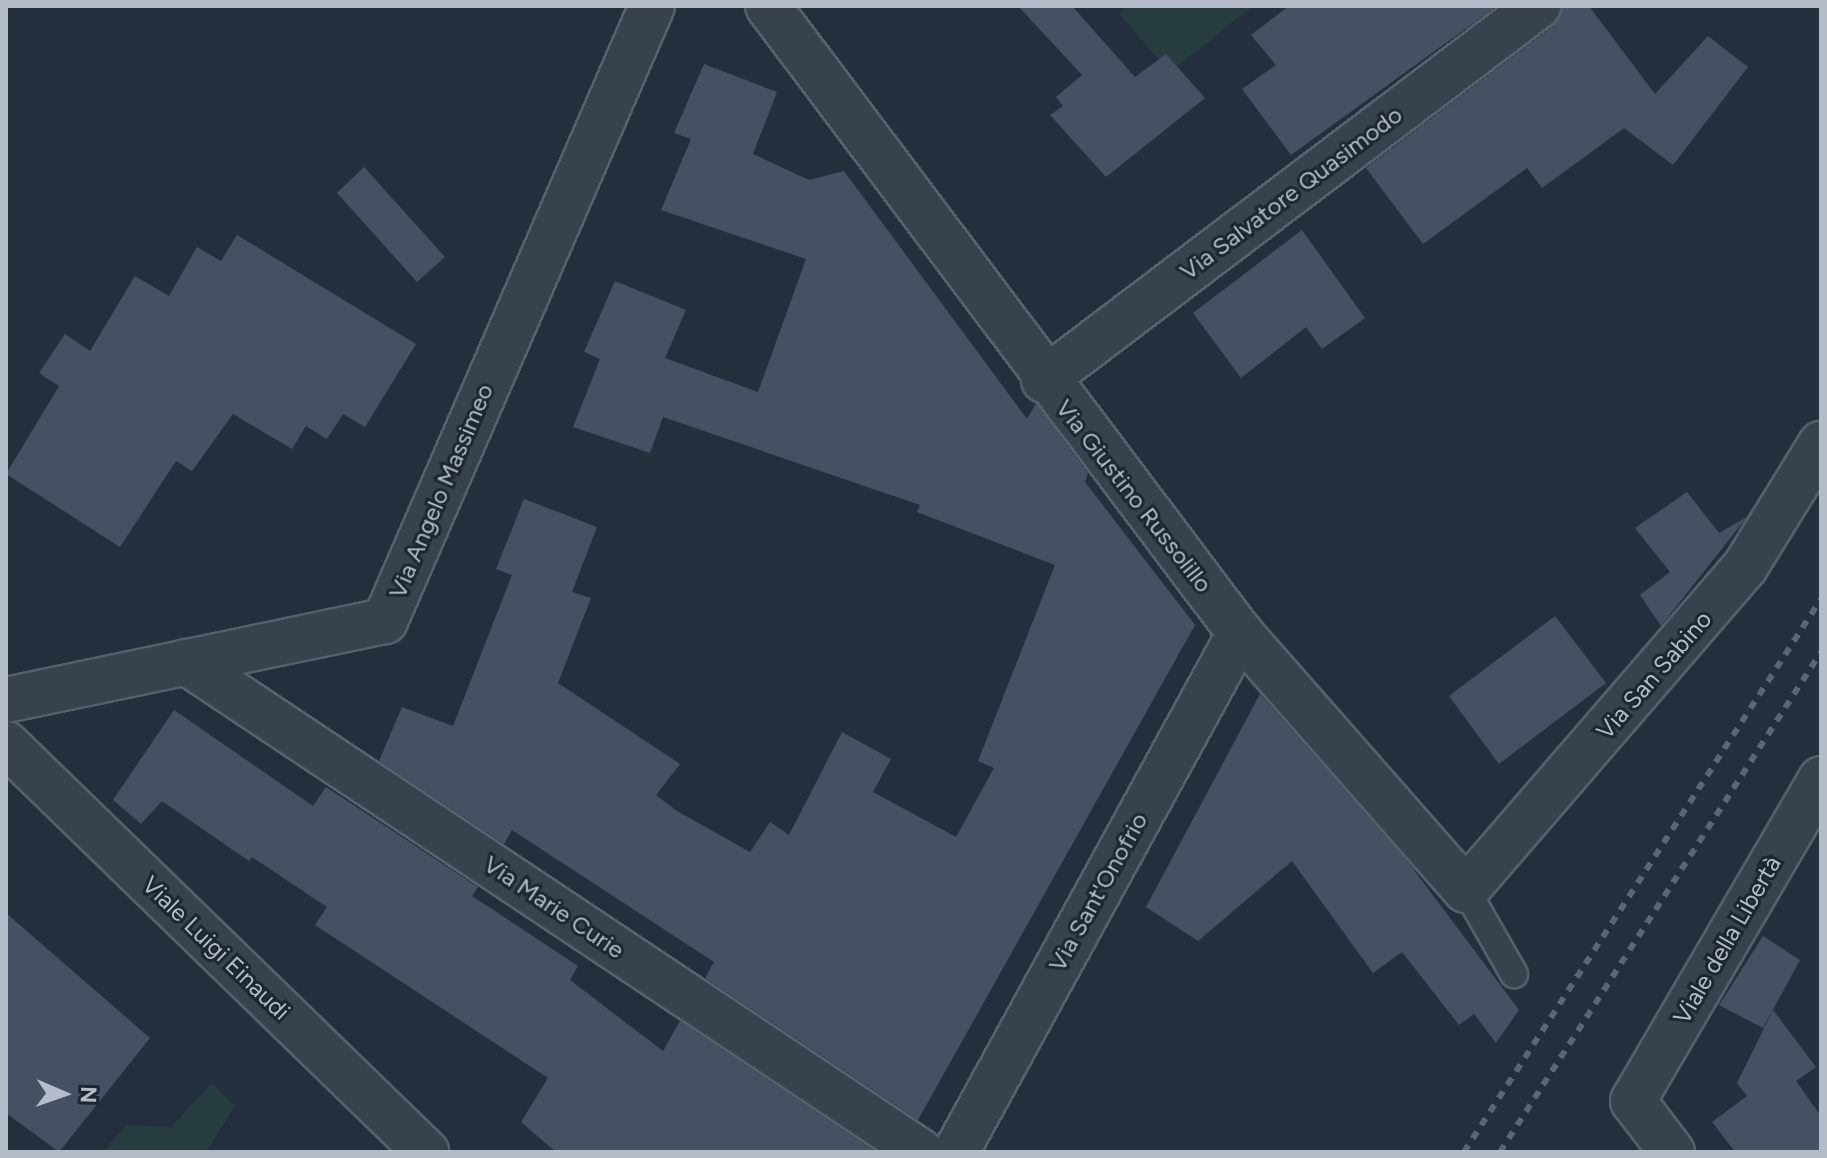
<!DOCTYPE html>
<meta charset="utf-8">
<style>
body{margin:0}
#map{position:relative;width:1827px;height:1158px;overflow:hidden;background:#242f3e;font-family:Figtree,sans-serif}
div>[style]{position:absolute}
.green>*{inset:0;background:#263c3f}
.building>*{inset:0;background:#455162}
.roads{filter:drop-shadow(2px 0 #565f6c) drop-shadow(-2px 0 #565f6c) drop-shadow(0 2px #565f6c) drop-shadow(0 -2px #565f6c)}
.service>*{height:26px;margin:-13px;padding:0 13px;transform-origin:13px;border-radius:13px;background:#38414e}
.minor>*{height:44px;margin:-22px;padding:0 22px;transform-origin:22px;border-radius:22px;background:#38414e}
.tertiary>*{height:44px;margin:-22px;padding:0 22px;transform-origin:22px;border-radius:22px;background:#38414e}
.rail>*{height:6px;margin-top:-3px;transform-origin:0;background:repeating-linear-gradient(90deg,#5a6575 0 8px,transparent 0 16px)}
span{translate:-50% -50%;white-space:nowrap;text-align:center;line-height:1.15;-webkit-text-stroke:6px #1d2633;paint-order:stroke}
.street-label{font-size:24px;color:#b4bcc9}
.frame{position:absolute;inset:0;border:8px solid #b4bcc9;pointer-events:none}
.north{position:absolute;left:24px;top:1054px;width:80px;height:80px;-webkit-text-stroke:6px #1d2633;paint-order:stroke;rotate:92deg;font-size:22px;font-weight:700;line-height:32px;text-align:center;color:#b4bcc9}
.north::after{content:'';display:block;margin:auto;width:28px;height:36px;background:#b4bcc9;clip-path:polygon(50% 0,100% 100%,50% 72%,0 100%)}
</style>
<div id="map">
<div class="green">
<i style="clip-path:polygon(1128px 6px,1253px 6px,1170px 72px,1119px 14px)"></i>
<i style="clip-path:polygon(212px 1083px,235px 1106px,206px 1152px,103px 1152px,127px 1125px,171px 1127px)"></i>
</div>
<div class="building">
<i style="clip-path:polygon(1018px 6px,1072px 6px,1135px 77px,1166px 54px,1205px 98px,1106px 177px,1050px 115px,1063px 106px,1056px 97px,1082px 75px)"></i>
<i style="clip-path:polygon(1289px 6px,1497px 6px,1291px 155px,1242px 89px,1276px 65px,1251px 35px)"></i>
<i style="clip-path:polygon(1562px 6px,1589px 6px,1655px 94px,1708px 36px,1748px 67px,1673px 165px,1624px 128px,1542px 188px,1527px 168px,1423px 244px,1366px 168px,1553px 26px)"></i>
<i style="clip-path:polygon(704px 64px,777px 92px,753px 154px,809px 180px,844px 171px,1027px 419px,1036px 403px,1088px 473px,1085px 482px,1195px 625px,918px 1120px,705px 978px,714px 962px,512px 830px,504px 844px,379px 761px,402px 707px,453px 726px,512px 575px,496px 569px,524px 499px,597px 527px,572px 592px,591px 598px,558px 683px,680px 764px,656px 795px,677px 811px,750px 852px,770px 822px,789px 835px,842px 732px,891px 759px,873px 792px,956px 837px,994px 768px,978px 761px,1055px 565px,917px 512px,920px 505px,663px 417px,650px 453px,573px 427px,600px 359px,584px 352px,615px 281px,686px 310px,665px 358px,758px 392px,806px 259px,661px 210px,691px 139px,674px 133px)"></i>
<i style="clip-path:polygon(364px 167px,445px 257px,417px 282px,337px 193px)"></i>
<i style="clip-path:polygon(1302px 230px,1365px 318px,1322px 349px,1306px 327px,1241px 378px,1193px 313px)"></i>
<i style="clip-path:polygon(237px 235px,416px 344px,365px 427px,343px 414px,327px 439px,306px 426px,292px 449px,233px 414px,192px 471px,176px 461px,120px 547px,6px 474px,59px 386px,39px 373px,65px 334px,90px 351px,135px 276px,169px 296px,197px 247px,221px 261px)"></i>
<i style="clip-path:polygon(1687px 492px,1719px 533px,1747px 517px,1661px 626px,1640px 595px,1670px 572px,1635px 528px)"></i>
<i style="clip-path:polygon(1555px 616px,1606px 683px,1499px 764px,1449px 696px)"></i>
<i style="clip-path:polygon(1260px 694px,1405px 858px,1519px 1010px,1496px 1043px,1474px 1014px,1459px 1025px,1402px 952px,1373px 973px,1292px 861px,1198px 941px,1146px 907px)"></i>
<i style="clip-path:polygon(174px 710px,313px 806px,326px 787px,478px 887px,472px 896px,578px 966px,570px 980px,663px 1051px,680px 1021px,876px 1152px,556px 1152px,521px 1122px,548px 1078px,315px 925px,327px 907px,252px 857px,249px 861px,162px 801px,141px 824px,113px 800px)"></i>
<i style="clip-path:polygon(6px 913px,150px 1038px,59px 1152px,6px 1113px)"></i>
<i style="clip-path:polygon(1763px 936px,1800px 960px,1763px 1028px,1719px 1005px)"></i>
<i style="clip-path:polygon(1773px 1010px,1816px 1067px,1796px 1081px,1821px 1116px,1821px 1152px,1735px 1152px,1712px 1122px,1747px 1096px,1737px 1083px)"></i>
</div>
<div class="roads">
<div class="service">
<i style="left:1466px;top:890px;width:97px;rotate:60.3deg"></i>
</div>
<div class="minor">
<i style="left:1044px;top:380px;width:620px;rotate:-37.13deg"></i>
<i style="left:186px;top:662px;width:883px;rotate:33.69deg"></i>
<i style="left:6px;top:700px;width:387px;rotate:-11.8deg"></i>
<i style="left:385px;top:621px;width:670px;rotate:-66.53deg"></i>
<i style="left:6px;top:744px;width:586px;rotate:44.17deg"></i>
<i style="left:1672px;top:1152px;width:64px;rotate:-127.4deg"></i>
<i style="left:1633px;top:1101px;width:373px;rotate:-59.7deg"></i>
</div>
<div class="tertiary">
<i style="left:768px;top:6px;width:785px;rotate:53.03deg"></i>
<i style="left:1240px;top:633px;width:342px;rotate:48.7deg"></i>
<i style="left:1466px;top:890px;width:427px;rotate:-49.2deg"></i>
<i style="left:1745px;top:567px;width:145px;rotate:-58.3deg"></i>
<i style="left:956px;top:1152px;width:592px;rotate:-61.31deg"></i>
</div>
</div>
<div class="rail">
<i style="left:1464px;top:1152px;width:658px;rotate:-57.15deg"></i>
<i style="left:1500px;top:1152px;width:594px;rotate:-57.3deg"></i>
</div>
<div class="street-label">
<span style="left:1291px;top:193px;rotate:-37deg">Via Salvatore Quasimodo</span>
<span style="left:441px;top:491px;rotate:-67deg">Via Angelo Massimeo</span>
<span style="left:1134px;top:496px;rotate:52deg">Via Giustino Russolillo</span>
<span style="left:1654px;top:675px;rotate:-49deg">Via San Sabino</span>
<span style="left:1098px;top:892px;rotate:-61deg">Via Sant'Onofrio</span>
<span style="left:554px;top:907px;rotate:34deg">Via Marie Curie</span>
<span style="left:1727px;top:940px;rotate:-60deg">Viale della Libertà</span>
<span style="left:216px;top:948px;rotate:44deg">Viale Luigi Einaudi</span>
</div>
<div class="frame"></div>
<div class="north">N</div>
</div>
